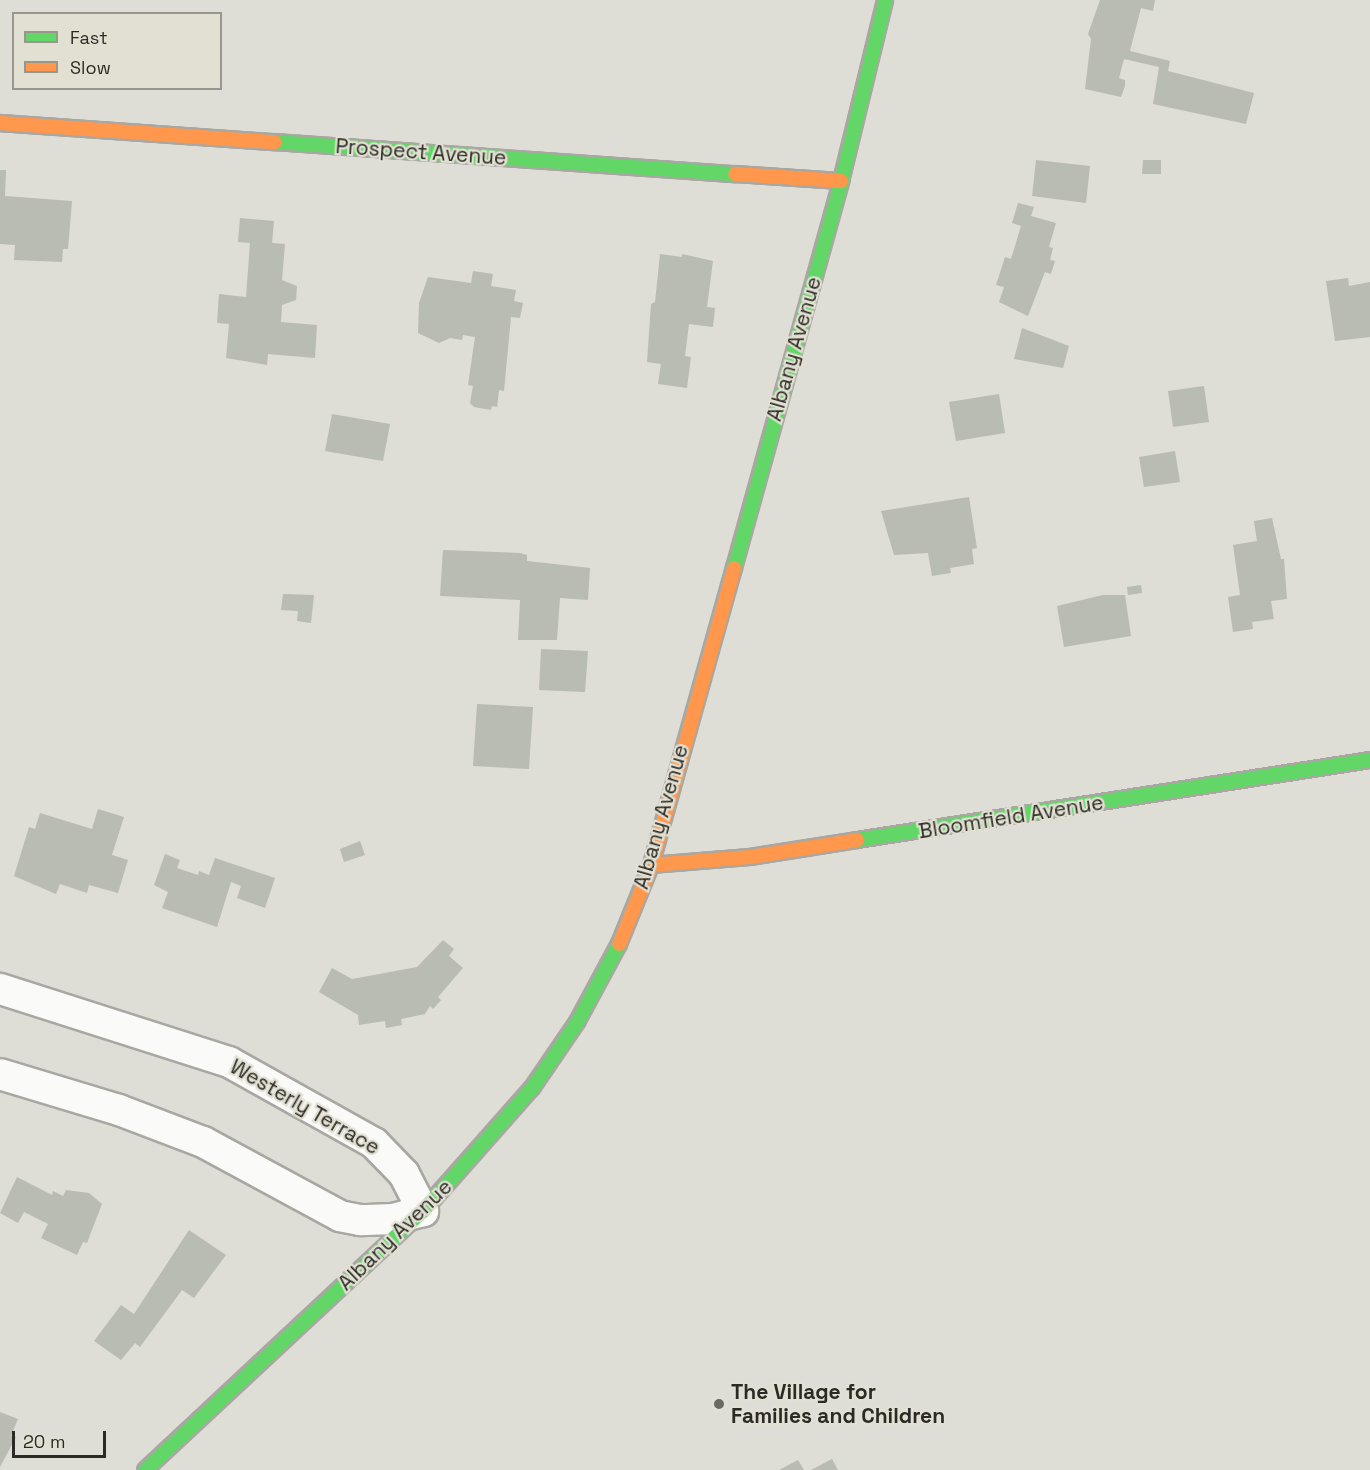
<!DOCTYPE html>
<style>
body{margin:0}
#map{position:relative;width:1370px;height:1470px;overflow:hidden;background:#deddd6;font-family:"Space Grotesk",sans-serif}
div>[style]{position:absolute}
.building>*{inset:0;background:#b9bcb2}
.roads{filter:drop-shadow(2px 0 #a8a7a2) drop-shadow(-2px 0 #a8a7a2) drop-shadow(0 2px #a8a7a2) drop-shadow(0 -2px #a8a7a2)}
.street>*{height:30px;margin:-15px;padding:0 15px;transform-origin:15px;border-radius:15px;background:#fafaf9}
.fast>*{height:14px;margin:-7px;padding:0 7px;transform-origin:7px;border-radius:7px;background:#63d668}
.slow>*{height:14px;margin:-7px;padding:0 7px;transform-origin:7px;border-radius:7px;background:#ff974d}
.dots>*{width:16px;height:16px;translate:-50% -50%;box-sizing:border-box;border:3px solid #e2e0d3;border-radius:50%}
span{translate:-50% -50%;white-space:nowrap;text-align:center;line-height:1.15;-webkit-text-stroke:4.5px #e2e0d3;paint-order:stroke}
.street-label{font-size:21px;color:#2b2a25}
.poi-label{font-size:21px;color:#2b2a25;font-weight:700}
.left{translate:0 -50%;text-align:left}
.legend{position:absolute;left:12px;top:12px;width:210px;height:78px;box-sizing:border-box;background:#e2e0d3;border:2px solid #99978d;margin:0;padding:8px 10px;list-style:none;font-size:18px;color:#2b2a25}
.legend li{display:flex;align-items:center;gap:12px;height:30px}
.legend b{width:30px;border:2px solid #99978d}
.scale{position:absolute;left:12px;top:1431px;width:94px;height:27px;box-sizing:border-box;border:3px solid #2b2a25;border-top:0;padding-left:8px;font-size:18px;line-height:21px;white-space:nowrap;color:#2b2a25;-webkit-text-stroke:4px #e2e0d3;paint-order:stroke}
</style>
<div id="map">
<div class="building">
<i style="clip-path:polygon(1100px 0,1155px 0,1153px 11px,1141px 8px,1130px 51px,1170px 61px,1168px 71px,1254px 93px,1246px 124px,1153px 104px,1159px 67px,1124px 59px,1119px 78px,1125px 80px,1125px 86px,1121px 97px,1085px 89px,1091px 39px,1088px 34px)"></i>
<i style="clip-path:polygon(1036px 160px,1090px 166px,1086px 203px,1032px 196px)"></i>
<i style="clip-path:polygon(1143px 160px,1161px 160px,1161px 174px,1142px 174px)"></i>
<i style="clip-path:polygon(0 170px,6px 170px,5px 196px,72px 201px,68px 249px,63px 249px,62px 262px,14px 260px,15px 245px,0 244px)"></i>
<i style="clip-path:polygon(1018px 203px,1034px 207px,1031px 216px,1056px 223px,1049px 247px,1053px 248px,1050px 260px,1055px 261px,1051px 274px,1045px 272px,1028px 316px,999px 302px,1004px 287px,996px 285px,1005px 257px,1011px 259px,1021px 226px,1012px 223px)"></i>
<i style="clip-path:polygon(240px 218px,274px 221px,272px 243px,285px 244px,282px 280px,297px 286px,296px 300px,282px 305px,281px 322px,317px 325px,315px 358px,268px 354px,267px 365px,226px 358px,229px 324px,217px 323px,219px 294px,246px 297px,250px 243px,238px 242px)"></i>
<i style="clip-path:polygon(660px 254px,682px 257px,682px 254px,713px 261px,707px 307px,715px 308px,713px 327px,689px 324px,685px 356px,691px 357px,687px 388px,658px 384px,661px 364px,647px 362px,651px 304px,655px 302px)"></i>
<i style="clip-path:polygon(473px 271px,493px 274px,491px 286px,516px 290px,514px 301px,523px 303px,520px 318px,511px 317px,504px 391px,499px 390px,497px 407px,492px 406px,491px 410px,474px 407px,470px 403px,473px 386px,468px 385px,475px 337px,463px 335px,462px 340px,450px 338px,439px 343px,418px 333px,419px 303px,428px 277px,471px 283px)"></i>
<i style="clip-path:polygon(1348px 278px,1349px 286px,1370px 282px,1370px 337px,1335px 341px,1326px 281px)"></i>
<i style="clip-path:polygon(1022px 328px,1069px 346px,1063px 368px,1014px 359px)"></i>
<i style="clip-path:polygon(1204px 386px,1209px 422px,1173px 427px,1168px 391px)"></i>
<i style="clip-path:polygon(999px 394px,1005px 433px,956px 441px,949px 402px)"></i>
<i style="clip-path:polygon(332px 414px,390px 424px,383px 461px,325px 451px)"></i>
<i style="clip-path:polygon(1175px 451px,1180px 482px,1144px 487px,1139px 457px)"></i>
<i style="clip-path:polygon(969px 497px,977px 548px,972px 549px,974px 564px,950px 568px,951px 573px,932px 576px,928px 553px,894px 555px,881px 511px)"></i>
<i style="clip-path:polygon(1272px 518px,1281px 559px,1284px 559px,1287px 599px,1271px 601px,1274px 619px,1252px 622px,1253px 629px,1233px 632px,1228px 597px,1240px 595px,1233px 545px,1257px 541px,1254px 521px)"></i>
<i style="clip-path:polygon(443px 550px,520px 553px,527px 555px,527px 561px,590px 568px,588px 600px,560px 598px,557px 640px,518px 640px,520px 600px,440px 596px)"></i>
<i style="clip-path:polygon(1141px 585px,1142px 593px,1128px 595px,1127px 587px)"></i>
<i style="clip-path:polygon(283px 594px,314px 595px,311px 623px,297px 621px,298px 611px,281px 610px)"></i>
<i style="clip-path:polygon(1103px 595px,1125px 595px,1131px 636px,1064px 647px,1057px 606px)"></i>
<i style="clip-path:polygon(541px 649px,588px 651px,585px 692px,539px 690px)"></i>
<i style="clip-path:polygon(477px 704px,533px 707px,529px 769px,473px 766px)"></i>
<i style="clip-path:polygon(98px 809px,124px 817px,112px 855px,128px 860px,118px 893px,89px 885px,87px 893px,60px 884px,56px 894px,14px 876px,29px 827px,35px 829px,40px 813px,92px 829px)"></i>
<i style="clip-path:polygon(360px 841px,365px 855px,344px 862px,340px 849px)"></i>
<i style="clip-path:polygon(165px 854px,180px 860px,177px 868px,198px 875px,199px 871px,209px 875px,215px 858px,275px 878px,265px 908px,237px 898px,241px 886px,231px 882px,217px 927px,162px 908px,168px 892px,154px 885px)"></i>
<i style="clip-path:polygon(443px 940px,454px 949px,449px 956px,463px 968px,438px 997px,441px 1000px,433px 1009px,430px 1006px,425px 1014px,401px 1019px,402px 1025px,386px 1028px,385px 1021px,359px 1025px,358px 1015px,319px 992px,332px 968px,352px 979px,417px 967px)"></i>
<i style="clip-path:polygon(17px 1177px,52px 1195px,53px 1191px,63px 1196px,66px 1190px,89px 1193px,102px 1204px,87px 1243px,83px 1242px,77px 1255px,41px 1238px,48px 1224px,24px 1212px,18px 1223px,0 1213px)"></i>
<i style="clip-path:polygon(189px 1230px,226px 1255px,194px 1298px,182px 1290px,140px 1347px,135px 1343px,121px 1360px,94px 1341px,121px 1305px,134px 1314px)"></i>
<i style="clip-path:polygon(0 1412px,18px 1419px,11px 1436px,16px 1437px,0 1467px)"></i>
<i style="clip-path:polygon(832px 1459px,838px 1470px,811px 1470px)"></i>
<i style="clip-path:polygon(798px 1460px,804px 1470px,779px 1470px)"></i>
</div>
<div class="roads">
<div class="street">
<i style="left:0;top:989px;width:240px;rotate:17.7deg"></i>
<i style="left:229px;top:1062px;width:166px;rotate:29.2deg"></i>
<i style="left:374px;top:1143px;width:43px;rotate:45.9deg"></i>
<i style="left:404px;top:1174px;width:42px;rotate:62.8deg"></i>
<i style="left:423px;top:1211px;width:31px;rotate:165deg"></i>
<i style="left:393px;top:1219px;width:33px;rotate:178deg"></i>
<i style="left:360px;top:1220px;width:20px;rotate:-169deg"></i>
<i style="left:340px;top:1216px;width:156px;rotate:-151.6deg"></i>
<i style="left:203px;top:1142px;width:90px;rotate:-159.1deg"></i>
<i style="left:119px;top:1110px;width:124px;rotate:-163.2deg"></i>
</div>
<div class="fast">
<i style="left:274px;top:142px;width:462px;rotate:4deg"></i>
<i style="left:734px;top:568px;width:402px;rotate:-74.5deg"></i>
<i style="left:841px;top:181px;width:186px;rotate:-76.3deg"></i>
<i style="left:857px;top:840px;width:519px;rotate:-8.86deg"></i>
<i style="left:145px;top:1470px;width:380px;rotate:-43deg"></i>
<i style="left:423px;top:1211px;width:164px;rotate:-48.5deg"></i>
<i style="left:532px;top:1088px;width:80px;rotate:-55.7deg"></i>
<i style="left:577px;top:1022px;width:89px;rotate:-61.7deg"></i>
</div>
<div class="slow">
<i style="left:0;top:123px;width:275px;rotate:4deg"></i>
<i style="left:735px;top:174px;width:106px;rotate:3.8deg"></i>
<i style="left:651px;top:865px;width:99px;rotate:-4.6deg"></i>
<i style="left:750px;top:857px;width:108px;rotate:-9deg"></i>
<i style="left:619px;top:944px;width:85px;rotate:-67.9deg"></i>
<i style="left:651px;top:865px;width:308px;rotate:-74.4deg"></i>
</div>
</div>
<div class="dots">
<i style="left:719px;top:1404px;background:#6a6963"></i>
</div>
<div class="street-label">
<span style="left:421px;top:152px;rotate:4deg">Prospect Avenue</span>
<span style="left:794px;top:349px;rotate:-74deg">Albany Avenue</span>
<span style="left:661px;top:817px;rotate:-74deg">Albany Avenue</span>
<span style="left:1011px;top:817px;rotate:-9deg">Bloomfield Avenue</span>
<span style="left:305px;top:1107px;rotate:30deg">Westerly Terrace</span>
<span style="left:395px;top:1235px;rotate:-44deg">Albany Avenue</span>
</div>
<div class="poi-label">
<span class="left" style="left:731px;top:1404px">The Village for<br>Families and Children</span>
</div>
<ul class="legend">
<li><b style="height:8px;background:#63d668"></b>Fast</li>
<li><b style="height:8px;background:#ff974d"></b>Slow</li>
</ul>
<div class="scale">20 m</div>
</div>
